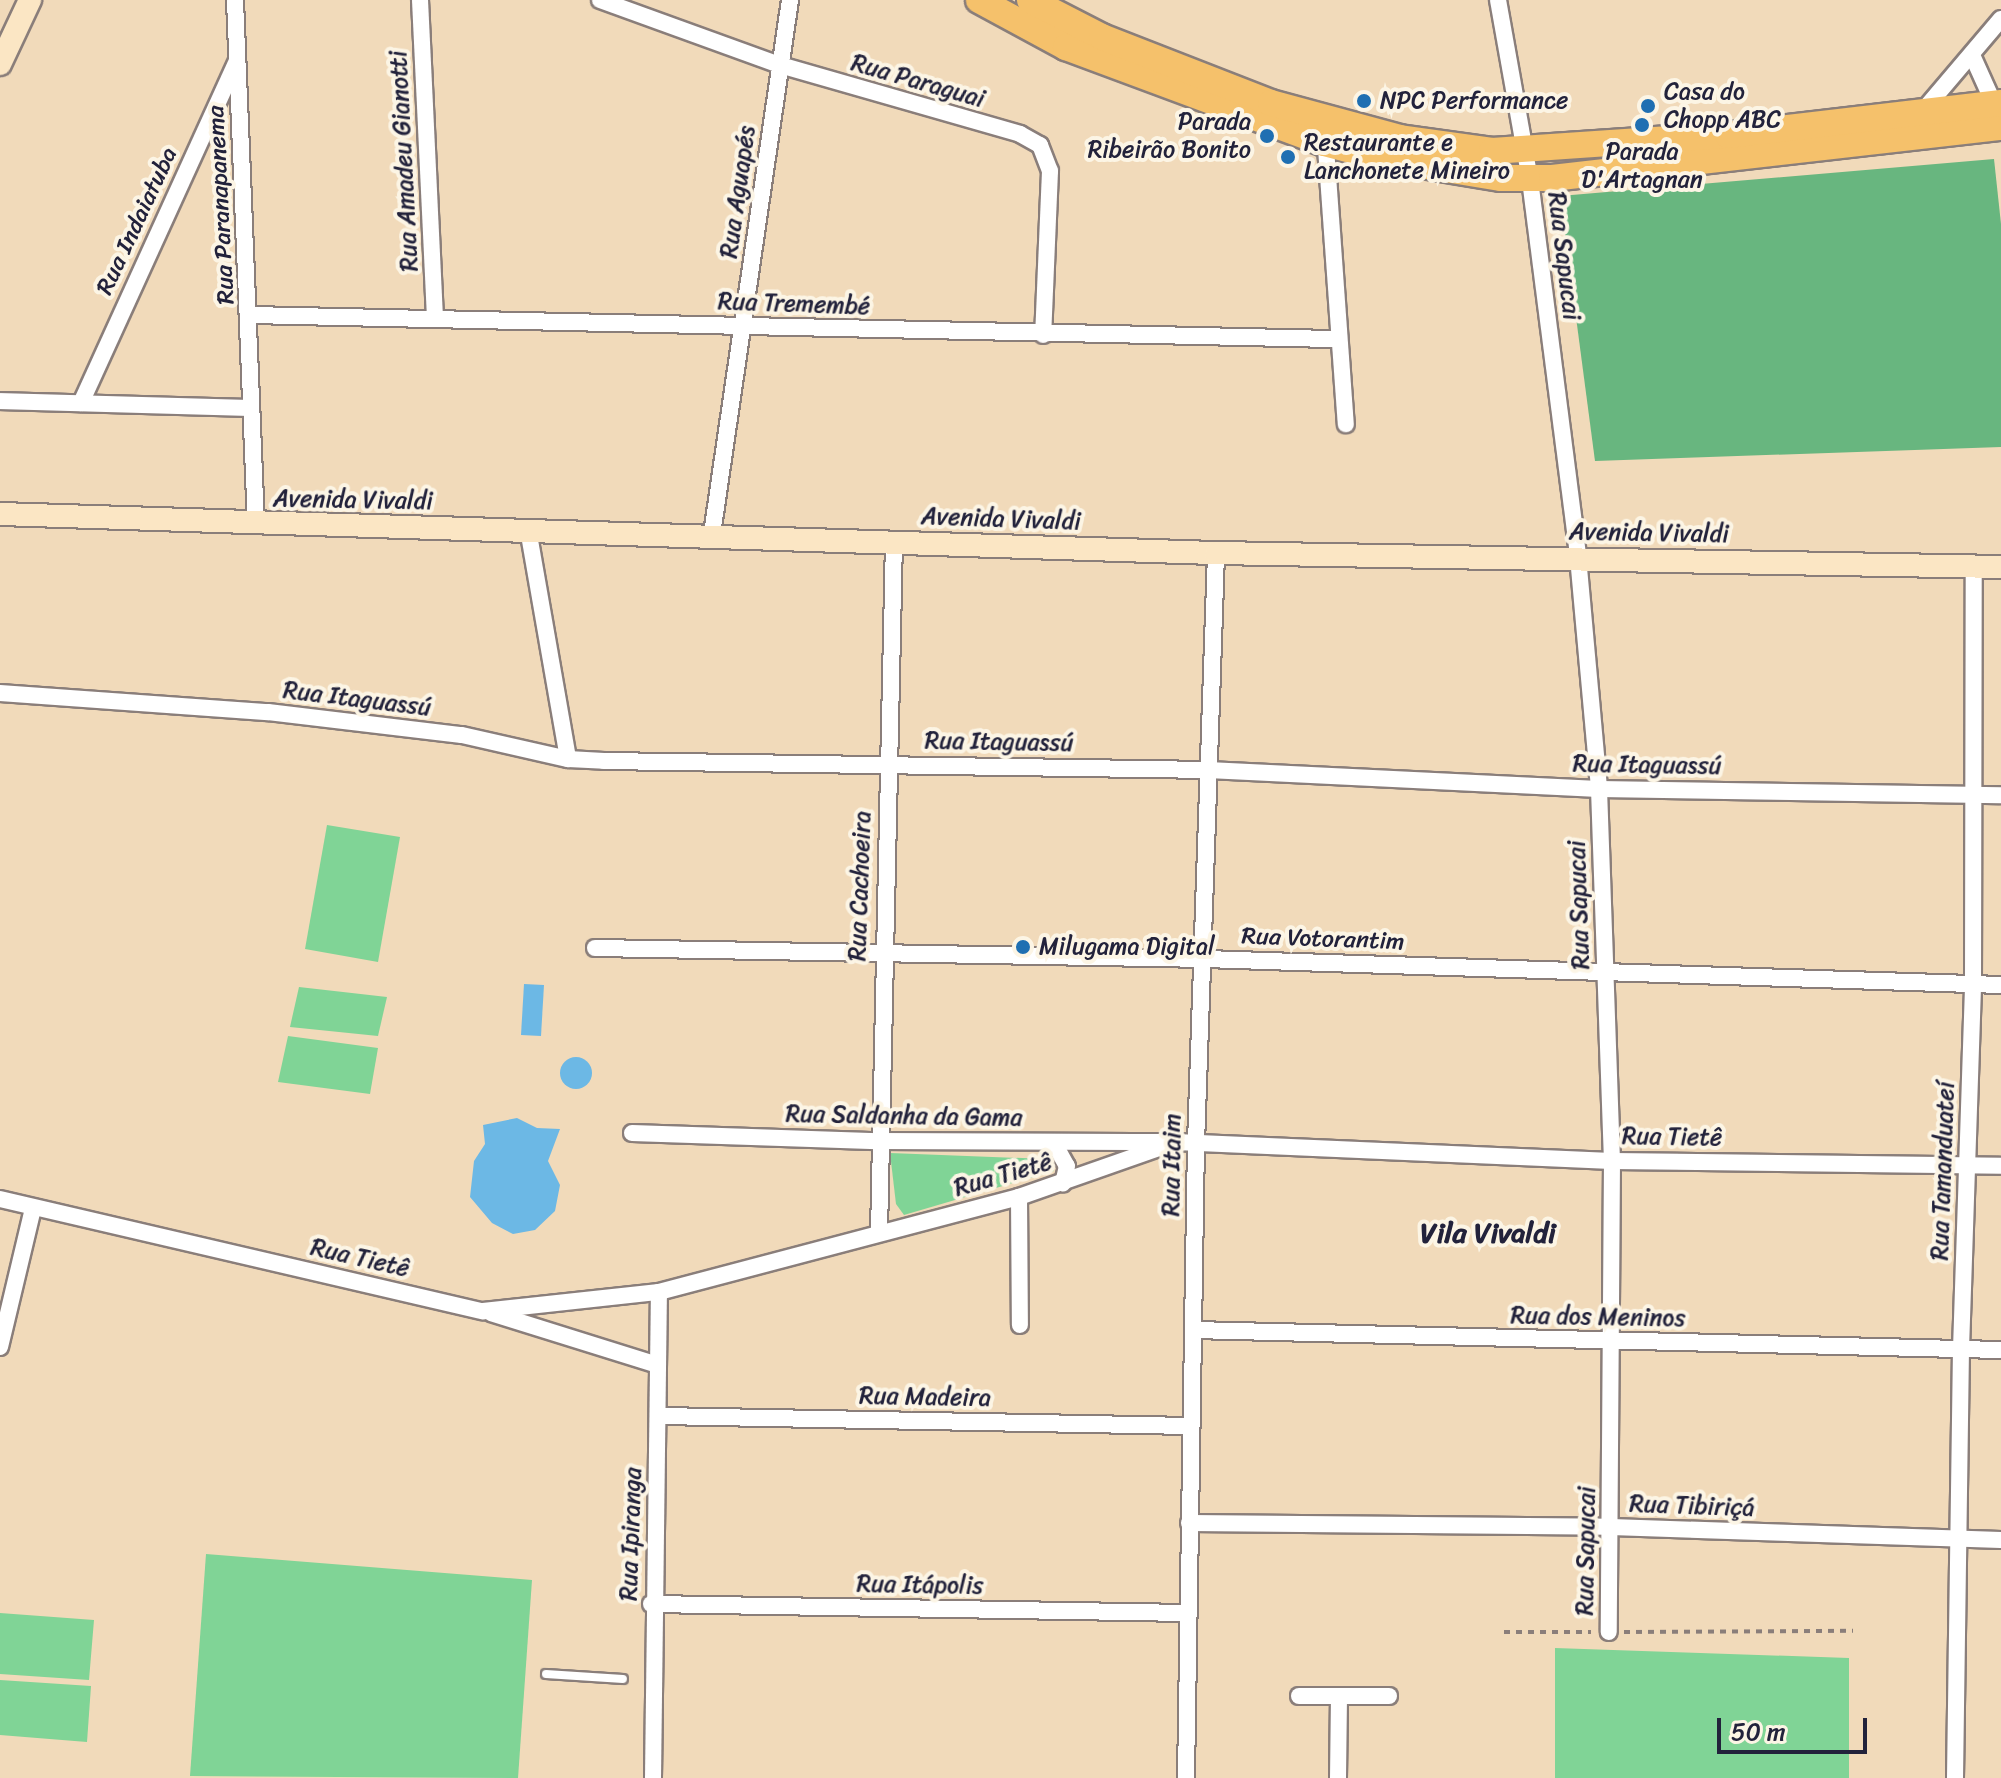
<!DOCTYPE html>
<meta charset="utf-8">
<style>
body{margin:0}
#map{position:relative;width:2001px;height:1778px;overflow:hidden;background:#f1daba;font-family:Sriracha,sans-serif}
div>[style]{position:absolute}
.green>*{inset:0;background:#80d496}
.forest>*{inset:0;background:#68b67f}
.water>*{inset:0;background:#6cb8e5}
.round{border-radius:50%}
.path>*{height:4px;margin-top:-2px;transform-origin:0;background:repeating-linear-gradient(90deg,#8a7e7a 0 6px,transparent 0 12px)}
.roads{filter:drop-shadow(2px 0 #8a7e7a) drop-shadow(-2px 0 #8a7e7a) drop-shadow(0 2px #8a7e7a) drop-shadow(0 -2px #8a7e7a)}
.lane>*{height:8px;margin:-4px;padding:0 4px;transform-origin:4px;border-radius:4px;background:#fff}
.street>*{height:16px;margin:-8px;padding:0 8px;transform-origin:8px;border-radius:8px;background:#fff}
.secondary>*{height:22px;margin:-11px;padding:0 11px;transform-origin:11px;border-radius:11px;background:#fbe6c4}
.primary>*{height:26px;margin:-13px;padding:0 13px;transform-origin:13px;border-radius:13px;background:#f5c16b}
.dots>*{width:22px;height:22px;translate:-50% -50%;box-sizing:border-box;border:4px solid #fcf5e5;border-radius:50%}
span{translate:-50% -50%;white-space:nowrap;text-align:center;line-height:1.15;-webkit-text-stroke:8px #fcf5e5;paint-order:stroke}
.street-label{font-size:24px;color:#22223b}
.poi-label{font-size:24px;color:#22223b}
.left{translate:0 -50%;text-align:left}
.right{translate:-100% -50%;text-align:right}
.quarter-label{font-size:28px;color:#22223b;font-weight:700}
.scale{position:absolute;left:1717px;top:1718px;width:150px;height:36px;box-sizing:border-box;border:4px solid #22223b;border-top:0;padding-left:10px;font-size:24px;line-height:28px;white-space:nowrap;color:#22223b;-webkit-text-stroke:6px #fcf5e5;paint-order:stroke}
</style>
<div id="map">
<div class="green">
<i style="clip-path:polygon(327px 825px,400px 837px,378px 962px,305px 949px)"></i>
<i style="clip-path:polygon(299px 987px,387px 997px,378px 1036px,290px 1027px)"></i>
<i style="clip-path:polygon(288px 1036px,378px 1048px,370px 1094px,278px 1082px)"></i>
<i style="clip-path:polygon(890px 1153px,1047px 1159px,1054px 1171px,904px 1215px,896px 1204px)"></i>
<i style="clip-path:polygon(206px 1554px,532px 1580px,518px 1778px,190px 1776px)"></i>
<i style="clip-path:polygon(0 1613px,94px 1620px,89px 1680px,0 1674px)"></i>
<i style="clip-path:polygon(1555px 1648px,1849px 1658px,1849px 1778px,1555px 1778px)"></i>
<i style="clip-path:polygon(0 1680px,91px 1686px,87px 1742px,0 1735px)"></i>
</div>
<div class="forest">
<i style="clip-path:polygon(1994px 159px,2001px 224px,2001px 447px,1595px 461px,1560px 196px)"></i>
</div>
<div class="water">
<i style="clip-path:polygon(524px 984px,544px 985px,541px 1036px,521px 1035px)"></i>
<i class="round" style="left:560px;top:1057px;width:32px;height:32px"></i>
<i style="clip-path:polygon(517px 1118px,537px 1128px,560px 1129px,548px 1161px,560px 1185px,555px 1211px,535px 1230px,513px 1234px,492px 1223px,470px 1197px,474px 1161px,485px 1144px,483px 1125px)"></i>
</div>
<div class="path">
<i style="left:1504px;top:1632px;width:87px"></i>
<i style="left:1624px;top:1632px;width:229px;rotate:-0.3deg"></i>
</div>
<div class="roads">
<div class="lane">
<i style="left:546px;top:1674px;width:77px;rotate:3.7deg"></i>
</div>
<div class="street">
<i style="left:235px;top:0;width:524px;rotate:87.71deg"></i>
<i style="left:420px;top:0;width:319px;rotate:87.3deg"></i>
<i style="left:600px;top:0;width:191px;rotate:19.9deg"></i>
<i style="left:780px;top:65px;width:250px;rotate:16deg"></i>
<i style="left:1020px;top:134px;width:23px;rotate:29deg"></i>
<i style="left:1040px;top:145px;width:28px;rotate:69deg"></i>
<i style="left:1050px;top:171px;width:164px;rotate:92.4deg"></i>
<i style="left:1498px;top:0;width:183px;rotate:79.9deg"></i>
<i style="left:1530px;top:180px;width:380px;rotate:82.7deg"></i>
<i style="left:1578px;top:557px;width:233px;rotate:84.8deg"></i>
<i style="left:1599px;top:789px;width:372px;rotate:88deg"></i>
<i style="left:1612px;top:1161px;width:471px;rotate:90.4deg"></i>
<i style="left:1972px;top:55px;width:54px;rotate:65.8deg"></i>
<i style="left:1922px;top:112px;width:122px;rotate:-49.7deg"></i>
<i style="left:1325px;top:134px;width:291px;rotate:85.9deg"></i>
<i style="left:250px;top:315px;width:1086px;rotate:1.27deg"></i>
<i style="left:0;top:401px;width:251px;rotate:1.6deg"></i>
<i style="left:81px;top:403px;width:374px;rotate:-65.5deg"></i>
<i style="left:528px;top:529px;width:233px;rotate:80.1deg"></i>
<i style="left:712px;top:534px;width:540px;rotate:-81.69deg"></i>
<i style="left:0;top:693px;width:269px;rotate:4.1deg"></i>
<i style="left:268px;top:712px;width:195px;rotate:6.8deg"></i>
<i style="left:462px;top:735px;width:109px;rotate:12.8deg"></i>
<i style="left:568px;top:759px;width:36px;rotate:3deg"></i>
<i style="left:604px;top:761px;width:604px;rotate:0.85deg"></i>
<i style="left:1208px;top:770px;width:391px;rotate:2.8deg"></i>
<i style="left:1599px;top:789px;width:402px;rotate:0.9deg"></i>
<i style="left:595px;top:948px;width:610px;rotate:1.03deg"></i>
<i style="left:1205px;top:959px;width:796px;rotate:1.87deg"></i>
<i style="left:632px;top:1133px;width:246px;rotate:1.9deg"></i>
<i style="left:878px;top:1141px;width:284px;rotate:0.2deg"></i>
<i style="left:1054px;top:1143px;width:26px;rotate:61deg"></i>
<i style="left:1067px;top:1166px;width:18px;rotate:103deg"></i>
<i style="left:1019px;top:1197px;width:128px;rotate:89.6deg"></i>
<i style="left:0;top:1199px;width:496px;rotate:13.1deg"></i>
<i style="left:483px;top:1311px;width:177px;rotate:-6.2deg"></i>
<i style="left:659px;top:1292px;width:372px;rotate:-14.8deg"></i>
<i style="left:1019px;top:1197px;width:166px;rotate:-19.3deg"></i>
<i style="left:1176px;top:1142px;width:436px;rotate:2.5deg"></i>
<i style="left:1612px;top:1161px;width:389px;rotate:0.7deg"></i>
<i style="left:879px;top:1233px;width:692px;rotate:-88.76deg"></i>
<i style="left:491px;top:1313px;width:175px;rotate:17.3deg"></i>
<i style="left:1193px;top:1330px;width:808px;rotate:1.42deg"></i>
<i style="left:0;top:1347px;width:143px;rotate:-76.6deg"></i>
<i style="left:660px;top:1416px;width:530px;rotate:1.08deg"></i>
<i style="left:1189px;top:1523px;width:422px;rotate:0.5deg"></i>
<i style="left:1611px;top:1527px;width:390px;rotate:1.9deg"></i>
<i style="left:651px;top:1604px;width:537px;rotate:0.96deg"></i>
<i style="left:1299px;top:1696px;width:90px"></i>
<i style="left:653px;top:1778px;width:486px;rotate:-89.3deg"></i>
<i style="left:1186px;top:1778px;width:634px;rotate:-89.1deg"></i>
<i style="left:1196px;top:1144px;width:591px;rotate:-88.06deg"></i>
<i style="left:1338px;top:1778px;width:82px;rotate:-89.3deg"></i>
<i style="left:1955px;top:1778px;width:429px;rotate:-89.2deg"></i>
<i style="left:1961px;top:1349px;width:365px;rotate:-88.1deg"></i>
<i style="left:1973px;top:984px;width:418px;rotate:-89.9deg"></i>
</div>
<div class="secondary">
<i style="left:0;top:64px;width:71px;rotate:-64.9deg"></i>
<i style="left:0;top:514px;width:1217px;rotate:1.84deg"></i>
<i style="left:1216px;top:553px;width:785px;rotate:1.02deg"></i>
</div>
<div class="primary">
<i style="left:979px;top:0;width:99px;rotate:28.4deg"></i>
<i style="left:1066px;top:47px;width:275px;rotate:20.4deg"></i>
<i style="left:1324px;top:143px;width:63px;rotate:14.7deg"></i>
<i style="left:1385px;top:159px;width:118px;rotate:9.3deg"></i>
<i style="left:1501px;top:178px;width:51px"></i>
<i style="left:1552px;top:178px;width:452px;rotate:-6.5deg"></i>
<i style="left:1030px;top:0;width:81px;rotate:27.2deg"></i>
<i style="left:1102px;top:37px;width:181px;rotate:21.3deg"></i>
<i style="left:1271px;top:103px;width:134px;rotate:15.2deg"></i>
<i style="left:1400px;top:138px;width:93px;rotate:8deg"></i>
<i style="left:1492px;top:151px;width:237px;rotate:-3.9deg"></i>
<i style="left:1728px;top:135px;width:275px;rotate:-6.7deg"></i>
</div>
</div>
<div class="dots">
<i style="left:1364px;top:101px;background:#1f6fb2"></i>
<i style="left:1648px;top:106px;background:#1f6fb2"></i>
<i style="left:1642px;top:125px;background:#1f6fb2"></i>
<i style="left:1267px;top:136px;background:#1f6fb2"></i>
<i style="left:1288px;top:157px;background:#1f6fb2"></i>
<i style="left:1023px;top:947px;background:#1f6fb2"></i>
</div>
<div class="street-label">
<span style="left:918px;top:81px;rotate:16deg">Rua Paraguai</span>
<span style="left:404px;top:161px;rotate:-93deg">Rua Amadeu Gianotti</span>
<span style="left:738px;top:192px;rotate:-82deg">Rua Aguapés</span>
<span style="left:221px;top:205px;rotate:-93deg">Rua Paranapanema</span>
<span style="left:137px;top:221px;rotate:-65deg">Rua Indaiatuba</span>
<span style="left:1564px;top:256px;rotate:83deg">Rua Sapucai</span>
<span style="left:794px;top:304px;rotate:2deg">Rua Tremembé</span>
<span style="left:353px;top:500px;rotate:1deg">Avenida Vivaldi</span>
<span style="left:1001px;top:519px;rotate:2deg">Avenida Vivaldi</span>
<span style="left:1649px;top:533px;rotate:1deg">Avenida Vivaldi</span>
<span style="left:357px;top:699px;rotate:7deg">Rua Itaguassú</span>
<span style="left:999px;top:742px;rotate:1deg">Rua Itaguassú</span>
<span style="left:1647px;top:765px;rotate:1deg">Rua Itaguassú</span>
<span style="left:860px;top:886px;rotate:-88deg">Rua Cachoeira</span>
<span style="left:1579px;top:905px;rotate:-92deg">Rua Sapucai</span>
<span style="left:1323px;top:939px;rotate:2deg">Rua Votorantim</span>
<span style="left:904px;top:1116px;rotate:1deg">Rua Saldanha da Gama</span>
<span style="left:1672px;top:1137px;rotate:1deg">Rua Tietê</span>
<span style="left:1172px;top:1165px;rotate:-89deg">Rua Itaim</span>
<span style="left:1943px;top:1171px;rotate:-88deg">Rua Tamanduateí</span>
<span style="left:1003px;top:1175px;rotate:-16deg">Rua Tietê</span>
<span style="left:360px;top:1258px;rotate:13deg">Rua Tietê</span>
<span style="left:1598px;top:1317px;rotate:1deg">Rua dos Meninos</span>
<span style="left:925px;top:1397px;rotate:1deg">Rua Madeira</span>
<span style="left:1692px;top:1506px;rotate:2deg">Rua Tibiriçá</span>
<span style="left:631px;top:1534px;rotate:-88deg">Rua Ipiranga</span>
<span style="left:1586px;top:1551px;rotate:-89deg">Rua Sapucai</span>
<span style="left:920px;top:1585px;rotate:1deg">Rua Itápolis</span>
</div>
<div class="poi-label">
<span class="left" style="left:1664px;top:106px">Casa do<br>Chopp ABC</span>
<span class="left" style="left:1380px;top:101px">NPC Performance</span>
<span class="right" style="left:1251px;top:136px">Parada<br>Ribeirão Bonito</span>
<span class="left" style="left:1304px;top:157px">Restaurante e<br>Lanchonete Mineiro</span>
<span style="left:1642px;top:166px">Parada<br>D'Artagnan</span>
<span class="left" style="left:1039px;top:947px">Milugama Digital</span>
</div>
<div class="quarter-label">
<span style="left:1488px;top:1233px">Vila Vivaldi</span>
</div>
<div class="scale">50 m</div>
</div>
